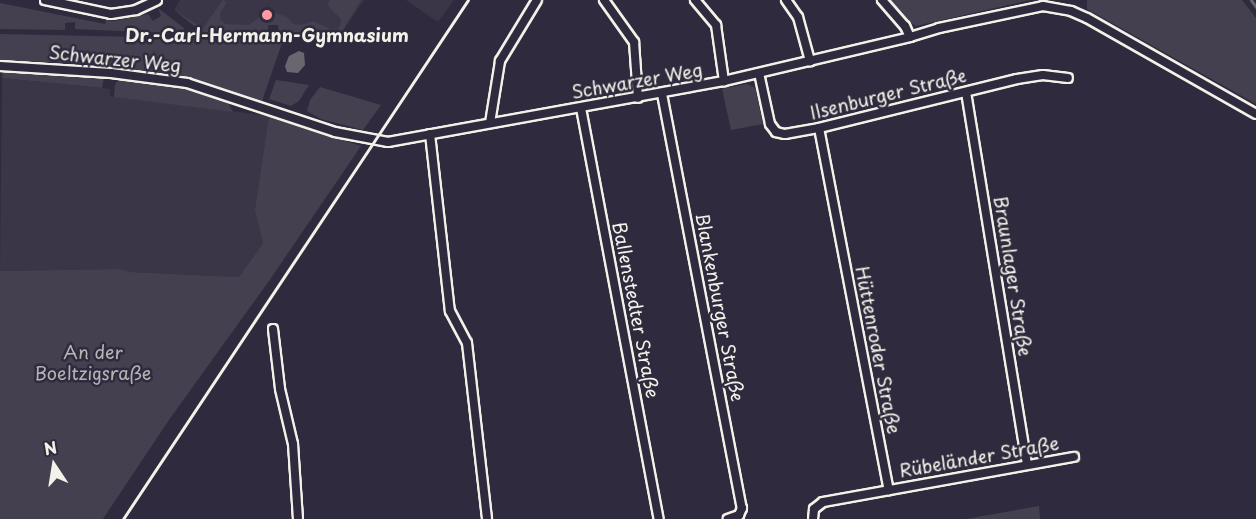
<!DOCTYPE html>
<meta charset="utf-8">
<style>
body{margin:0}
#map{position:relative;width:1256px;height:519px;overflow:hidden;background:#2f2a3d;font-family:"Playpen Sans",sans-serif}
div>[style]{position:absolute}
.built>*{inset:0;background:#3b3647}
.green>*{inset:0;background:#454050}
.water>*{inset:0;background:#6a6670}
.stream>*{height:3px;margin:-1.5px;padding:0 1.5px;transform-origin:1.5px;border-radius:1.5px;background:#6a6670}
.roads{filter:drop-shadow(2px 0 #f4f1e8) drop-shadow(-2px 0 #f4f1e8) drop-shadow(0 2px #f4f1e8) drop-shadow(0 -2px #f4f1e8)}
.minor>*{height:8px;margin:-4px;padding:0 4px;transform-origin:4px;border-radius:4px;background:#2f2a3d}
.rail>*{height:3px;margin:-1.5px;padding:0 1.5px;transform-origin:1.5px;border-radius:1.5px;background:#f4f1e8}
.dots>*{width:16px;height:16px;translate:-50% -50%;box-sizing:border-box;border:3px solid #2f2a3d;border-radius:50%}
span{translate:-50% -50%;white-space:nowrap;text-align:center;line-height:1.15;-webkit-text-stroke:5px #2f2a3d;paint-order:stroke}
.poi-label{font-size:18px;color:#f4f1e8;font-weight:700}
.street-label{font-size:18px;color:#f4f1e8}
.park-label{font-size:18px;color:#b7b3b3}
.north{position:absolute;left:24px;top:435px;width:60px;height:60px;-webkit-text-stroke:4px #2f2a3d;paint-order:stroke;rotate:348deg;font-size:16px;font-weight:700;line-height:24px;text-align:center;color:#f4f1e8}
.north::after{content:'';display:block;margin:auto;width:21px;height:27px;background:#f4f1e8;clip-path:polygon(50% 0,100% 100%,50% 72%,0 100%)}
</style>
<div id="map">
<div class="built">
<i style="clip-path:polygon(180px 0,364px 0,338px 38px,279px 34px,278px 25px,268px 25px,268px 33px,202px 32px,174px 10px)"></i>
<i style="clip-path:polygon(406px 0,454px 0,438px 22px)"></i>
<i style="clip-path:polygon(2px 78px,110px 89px,110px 96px,269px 116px,256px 209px,263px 243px,239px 277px,129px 272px,120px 269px,0 271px)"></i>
</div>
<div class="green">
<i style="clip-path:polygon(223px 0,227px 2px,220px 13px,220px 19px,225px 24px,249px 25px,264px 14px,272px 12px,287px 17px,293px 24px,301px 25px,314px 21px,331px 30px,338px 29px,341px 24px,341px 19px,327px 5px,330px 0,361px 0,338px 38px,279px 34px,278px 25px,268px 25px,268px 33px,202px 32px,174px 10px,203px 28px)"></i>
<i style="clip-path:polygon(889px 0,1030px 0,916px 26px,906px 19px)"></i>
<i style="clip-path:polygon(1087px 0,1242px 0,1256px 18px,1256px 104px,1087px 9px)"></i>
<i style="clip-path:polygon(0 3px,105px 24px,106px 20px,114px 21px,148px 14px,153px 21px,161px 16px,158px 8px,184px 28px,185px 34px,75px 29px,75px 22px,65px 23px,65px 30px,0 29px)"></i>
<i style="clip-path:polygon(0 34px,283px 40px,262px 101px,185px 76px,94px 64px,0 60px)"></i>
<i style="clip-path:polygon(3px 71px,93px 76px,104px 78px,102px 88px,2px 78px)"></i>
<i style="clip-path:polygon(121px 78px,181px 85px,226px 99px,233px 112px,114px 97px,115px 84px)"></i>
<i style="clip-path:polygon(276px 80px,309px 85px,299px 101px,291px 106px,269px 99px)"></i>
<i style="clip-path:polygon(747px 84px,755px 88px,763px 124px,731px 130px,722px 89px)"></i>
<i style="clip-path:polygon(320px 87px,381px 105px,363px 130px,321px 119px,307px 111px,310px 100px)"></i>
<i style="clip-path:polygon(269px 116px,361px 146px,269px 281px,171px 417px,103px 519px,0 519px,0 271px,120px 269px,130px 272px,239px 277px,263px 243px,255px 210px)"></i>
<i style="clip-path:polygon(1039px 506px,1040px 519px,966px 519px)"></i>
</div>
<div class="water">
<i style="clip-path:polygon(299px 51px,304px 53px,305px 65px,298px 73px,287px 72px,285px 66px,289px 56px)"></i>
</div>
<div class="stream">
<i style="left:1251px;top:0;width:9px;rotate:54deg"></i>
</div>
<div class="roads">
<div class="minor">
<i style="left:45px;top:0;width:67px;rotate:12deg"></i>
<i style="left:111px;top:14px;width:25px;rotate:-9deg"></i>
<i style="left:136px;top:10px;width:23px;rotate:-25deg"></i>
<i style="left:604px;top:0;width:52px;rotate:54.5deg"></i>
<i style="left:634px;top:42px;width:56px;rotate:85.9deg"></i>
<i style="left:695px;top:0;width:33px;rotate:50deg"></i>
<i style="left:716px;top:25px;width:57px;rotate:81.9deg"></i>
<i style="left:786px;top:0;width:21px;rotate:55deg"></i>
<i style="left:798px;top:17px;width:46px;rotate:74.7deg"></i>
<i style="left:882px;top:0;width:35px;rotate:49deg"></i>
<i style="left:905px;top:26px;width:12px;rotate:66deg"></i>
<i style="left:0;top:66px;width:111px;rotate:3.6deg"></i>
<i style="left:111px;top:73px;width:77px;rotate:7.5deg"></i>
<i style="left:187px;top:83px;width:156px;rotate:18.3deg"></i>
<i style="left:335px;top:132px;width:54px;rotate:10.7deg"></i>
<i style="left:388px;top:142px;width:341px;rotate:-10.3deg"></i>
<i style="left:724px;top:81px;width:191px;rotate:-13.3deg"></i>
<i style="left:910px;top:37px;width:30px;rotate:-17deg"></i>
<i style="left:939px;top:28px;width:106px;rotate:-11.9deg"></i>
<i style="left:1043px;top:6px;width:28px;rotate:10deg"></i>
<i style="left:1071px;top:11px;width:17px;rotate:24deg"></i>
<i style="left:1087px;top:18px;width:194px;rotate:29.6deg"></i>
<i style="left:759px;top:73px;width:52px;rotate:77.8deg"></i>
<i style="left:770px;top:124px;width:10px;rotate:53deg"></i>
<i style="left:776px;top:132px;width:9px;rotate:13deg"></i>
<i style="left:785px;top:134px;width:35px;rotate:-10deg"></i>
<i style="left:819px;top:128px;width:204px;rotate:-13.9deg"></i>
<i style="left:1017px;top:79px;width:26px;rotate:-9deg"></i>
<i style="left:1043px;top:75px;width:25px;rotate:7deg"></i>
<i style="left:966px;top:92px;width:377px;rotate:80.7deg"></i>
<i style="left:662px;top:94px;width:422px;rotate:79.1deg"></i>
<i style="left:742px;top:508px;width:8px;rotate:113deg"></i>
<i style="left:739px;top:515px;width:12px;rotate:160deg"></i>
<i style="left:581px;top:108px;width:418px;rotate:79.3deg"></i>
<i style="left:490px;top:123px;width:63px;rotate:-80.8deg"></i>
<i style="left:500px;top:61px;width:71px;rotate:-58.8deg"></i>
<i style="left:819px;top:128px;width:369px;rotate:79.1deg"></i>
<i style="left:430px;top:134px;width:178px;rotate:83.6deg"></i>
<i style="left:450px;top:311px;width:36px;rotate:62deg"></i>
<i style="left:467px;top:343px;width:177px;rotate:83.5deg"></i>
<i style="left:273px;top:329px;width:60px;rotate:83.3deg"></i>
<i style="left:280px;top:389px;width:57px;rotate:76.7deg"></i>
<i style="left:293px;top:444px;width:75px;rotate:86.2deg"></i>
<i style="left:813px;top:519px;width:10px;rotate:-84deg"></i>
<i style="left:814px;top:509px;width:11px;rotate:-38deg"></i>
<i style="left:823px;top:502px;width:255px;rotate:-10.2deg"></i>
</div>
</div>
<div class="rail">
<i style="left:123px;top:519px;width:623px;rotate:-56.39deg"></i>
</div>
<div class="dots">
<i style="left:267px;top:15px;background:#ff9aa2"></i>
</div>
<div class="poi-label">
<span style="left:267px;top:35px">Dr.-Carl-Hermann-Gymnasium</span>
</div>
<div class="street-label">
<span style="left:115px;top:59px;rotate:6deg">Schwarzer Weg</span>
<span style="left:637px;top:81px;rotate:-10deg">Schwarzer Weg</span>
<span style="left:888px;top:94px;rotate:-14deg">Ilsenburger Straße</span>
<span style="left:1013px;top:276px;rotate:81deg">Braunlager Straße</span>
<span style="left:720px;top:307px;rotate:79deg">Blankenburger Straße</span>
<span style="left:636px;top:310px;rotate:79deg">Ballenstedter Straße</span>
<span style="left:878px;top:350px;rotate:79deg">Hüttenroder Straße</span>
<span style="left:979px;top:457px;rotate:-10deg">Rübeländer Straße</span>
</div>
<div class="park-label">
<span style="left:93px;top:363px">An der<br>Boeltzigsraße</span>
</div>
<div class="north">N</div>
</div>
